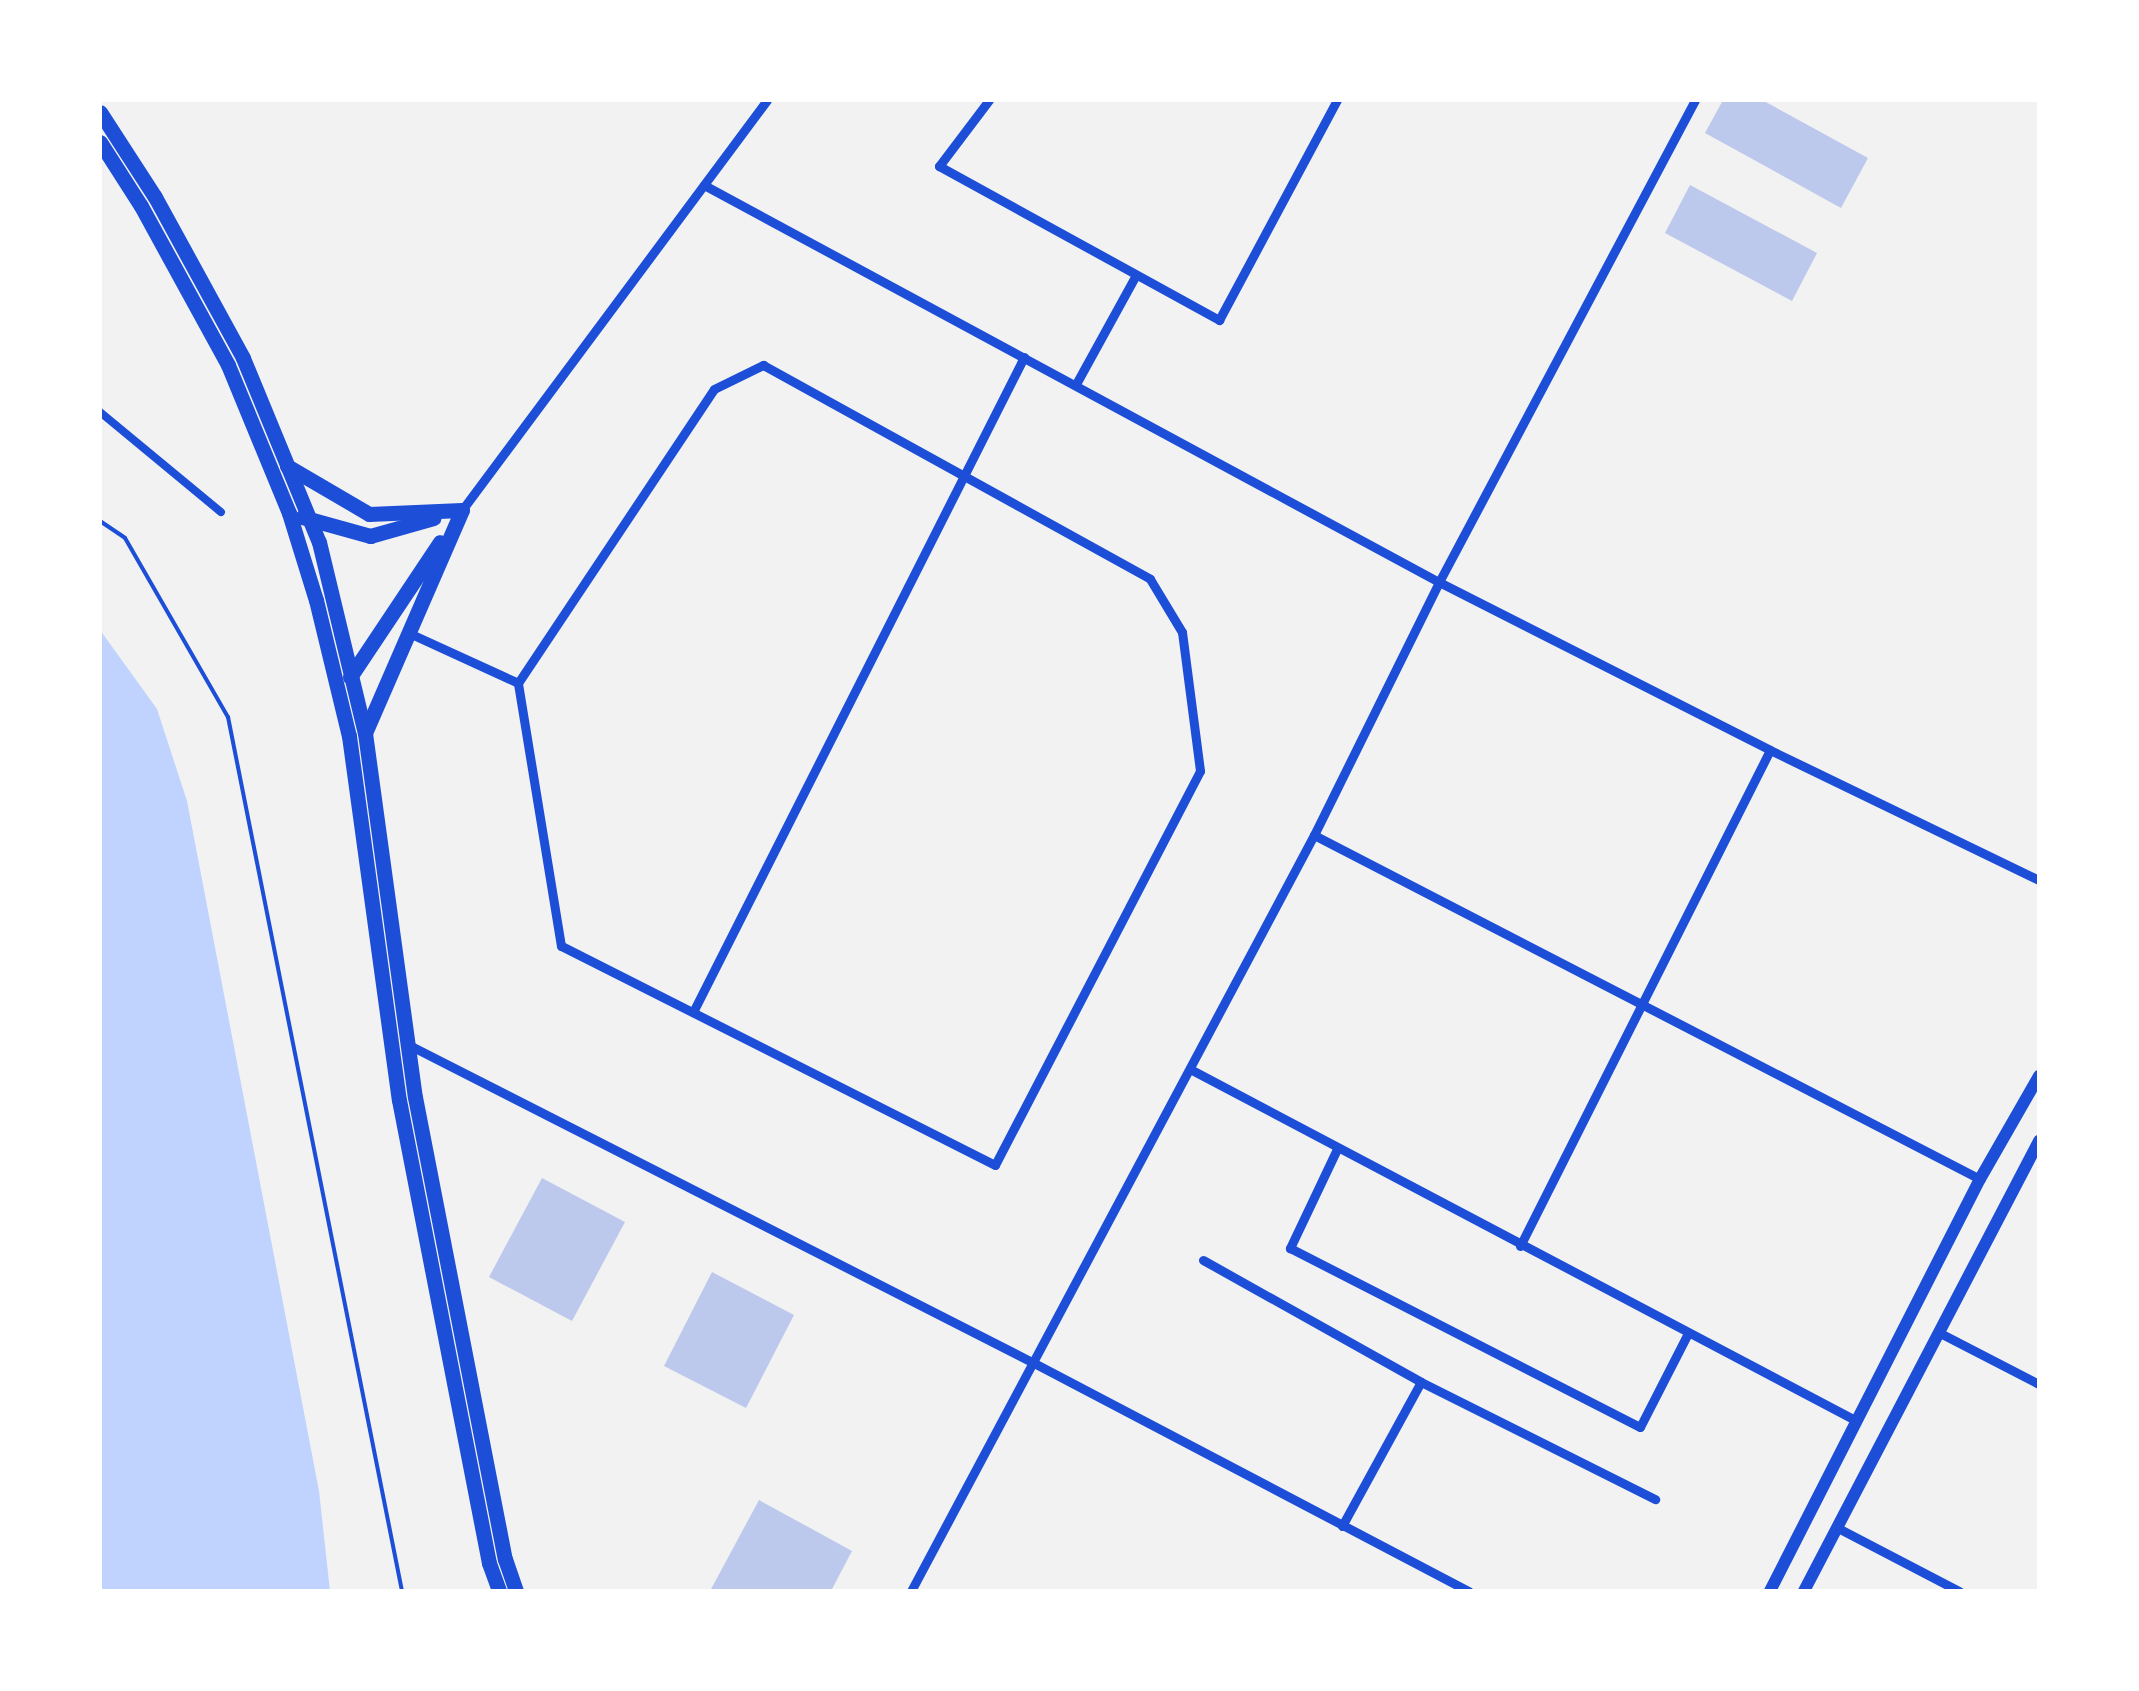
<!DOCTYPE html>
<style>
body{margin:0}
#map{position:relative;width:2139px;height:1691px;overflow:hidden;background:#f2f2f2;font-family:"Source Serif 4",serif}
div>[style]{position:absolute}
.water>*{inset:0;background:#bfd3fe}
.building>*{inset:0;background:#bdc9ec}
.path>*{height:4px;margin:-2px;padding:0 2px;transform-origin:2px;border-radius:2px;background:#1d4ed8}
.pedestrian>*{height:8px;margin:-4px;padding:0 4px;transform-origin:4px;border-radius:4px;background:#1d4ed8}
.minor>*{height:9px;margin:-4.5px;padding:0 4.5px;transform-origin:4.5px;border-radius:4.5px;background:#1d4ed8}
.secondary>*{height:12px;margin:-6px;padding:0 6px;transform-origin:6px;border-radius:6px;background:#1d4ed8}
.primary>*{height:15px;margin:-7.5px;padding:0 7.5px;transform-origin:7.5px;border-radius:7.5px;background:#1d4ed8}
span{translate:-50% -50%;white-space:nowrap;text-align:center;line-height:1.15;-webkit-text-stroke:10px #fff;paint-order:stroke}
.frame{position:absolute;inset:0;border:102px solid #fff;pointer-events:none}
</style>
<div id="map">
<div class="water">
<i style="clip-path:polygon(100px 630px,157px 709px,187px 801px,319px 1491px,330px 1591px,100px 1591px)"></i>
</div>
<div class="building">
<i style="clip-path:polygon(1723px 100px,1762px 100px,1868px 158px,1841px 208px,1705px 133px)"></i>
<i style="clip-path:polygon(1690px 185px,1817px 253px,1792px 301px,1665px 233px)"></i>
<i style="clip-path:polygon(542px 1178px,625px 1222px,572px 1321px,489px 1277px)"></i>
<i style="clip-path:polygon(712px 1272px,794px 1315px,746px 1408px,664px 1366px)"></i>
<i style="clip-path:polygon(759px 1500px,852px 1551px,831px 1591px,710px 1591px)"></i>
</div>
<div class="path">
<i style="left:100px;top:521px;width:30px;rotate:34deg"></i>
<i style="left:125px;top:538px;width:207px;rotate:60.1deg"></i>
<i style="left:228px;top:717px;width:891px;rotate:78.74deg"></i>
</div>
<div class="pedestrian">
<i style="left:100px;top:412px;width:157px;rotate:39.6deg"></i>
</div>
<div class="minor">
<i style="left:989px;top:100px;width:83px;rotate:127.1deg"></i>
<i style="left:939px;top:166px;width:320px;rotate:28.8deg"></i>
<i style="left:1219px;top:320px;width:250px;rotate:-61.8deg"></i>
<i style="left:704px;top:185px;width:835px;rotate:28.38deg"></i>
<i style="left:1439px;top:582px;width:371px;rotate:26.9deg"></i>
<i style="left:1770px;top:750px;width:299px;rotate:25.8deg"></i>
<i style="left:763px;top:365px;width:442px;rotate:28.9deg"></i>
<i style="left:1150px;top:579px;width:62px;rotate:58.9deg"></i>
<i style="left:1182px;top:632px;width:140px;rotate:82.6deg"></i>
<i style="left:1200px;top:771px;width:444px;rotate:117.5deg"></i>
<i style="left:995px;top:1165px;width:486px;rotate:-153.2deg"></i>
<i style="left:561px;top:946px;width:266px;rotate:-99.3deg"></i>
<i style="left:518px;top:683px;width:353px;rotate:-56.3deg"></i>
<i style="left:714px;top:389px;width:55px;rotate:-26.1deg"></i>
<i style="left:1076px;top:384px;width:124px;rotate:-61.2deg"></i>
<i style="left:462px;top:510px;width:511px;rotate:-53.35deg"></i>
<i style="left:409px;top:633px;width:120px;rotate:24.6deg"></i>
<i style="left:1314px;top:835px;width:750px;rotate:27.32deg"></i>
<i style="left:693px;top:1012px;width:734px;rotate:-63.19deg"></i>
<i style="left:409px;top:1045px;width:701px;rotate:26.97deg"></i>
<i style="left:1034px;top:1363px;width:491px;rotate:27.7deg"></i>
<i style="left:1190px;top:1069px;width:752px;rotate:27.83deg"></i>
<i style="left:1337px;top:1149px;width:110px;rotate:115.4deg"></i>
<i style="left:1290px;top:1248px;width:393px;rotate:27.1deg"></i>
<i style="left:1640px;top:1427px;width:106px;rotate:-62.9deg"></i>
<i style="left:1520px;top:1246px;width:555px;rotate:-63.25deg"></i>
<i style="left:1203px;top:1260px;width:250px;rotate:29.2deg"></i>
<i style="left:1421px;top:1382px;width:262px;rotate:26.6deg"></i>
<i style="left:1940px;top:1333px;width:111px;rotate:27.3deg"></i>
<i style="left:1342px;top:1526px;width:164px;rotate:-61.3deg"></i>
<i style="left:1836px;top:1527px;width:139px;rotate:27.5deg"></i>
<i style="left:911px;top:1591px;width:857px;rotate:-61.94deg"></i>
<i style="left:1314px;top:835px;width:282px;rotate:-63.7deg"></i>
<i style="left:1439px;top:582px;width:546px;rotate:-62.03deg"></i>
</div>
<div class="secondary">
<i style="left:1770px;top:1591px;width:462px;rotate:-63deg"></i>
<i style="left:1980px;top:1179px;width:119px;rotate:-60.2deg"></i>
<i style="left:1804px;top:1591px;width:508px;rotate:-62.43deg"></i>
</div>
<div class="primary">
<i style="left:100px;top:112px;width:101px;rotate:57.1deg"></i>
<i style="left:155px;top:197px;width:183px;rotate:61.3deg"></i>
<i style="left:243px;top:358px;width:199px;rotate:67.6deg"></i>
<i style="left:319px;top:542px;width:196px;rotate:76.5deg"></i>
<i style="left:365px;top:733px;width:367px;rotate:82.2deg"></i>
<i style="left:415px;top:1097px;width:471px;rotate:79deg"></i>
<i style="left:505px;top:1559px;width:34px;rotate:71deg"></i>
<i style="left:100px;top:142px;width:76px;rotate:57.4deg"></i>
<i style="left:141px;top:206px;width:181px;rotate:61.3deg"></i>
<i style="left:228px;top:365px;width:160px;rotate:67.6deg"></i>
<i style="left:289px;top:513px;width:91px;rotate:72.8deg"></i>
<i style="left:316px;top:600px;width:140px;rotate:76.4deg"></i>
<i style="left:349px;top:736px;width:367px;rotate:82.2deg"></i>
<i style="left:399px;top:1100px;width:472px;rotate:79deg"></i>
<i style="left:489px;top:1563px;width:30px;rotate:70deg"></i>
<i style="left:287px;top:466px;width:95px;rotate:30.3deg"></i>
<i style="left:369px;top:514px;width:93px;rotate:-2.5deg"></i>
<i style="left:302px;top:517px;width:71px;rotate:15.6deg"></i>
<i style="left:370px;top:536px;width:66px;rotate:-15.7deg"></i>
<i style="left:350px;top:677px;width:162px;rotate:-56.3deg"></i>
<i style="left:365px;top:733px;width:243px;rotate:-66.5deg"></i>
</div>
<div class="frame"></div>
</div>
